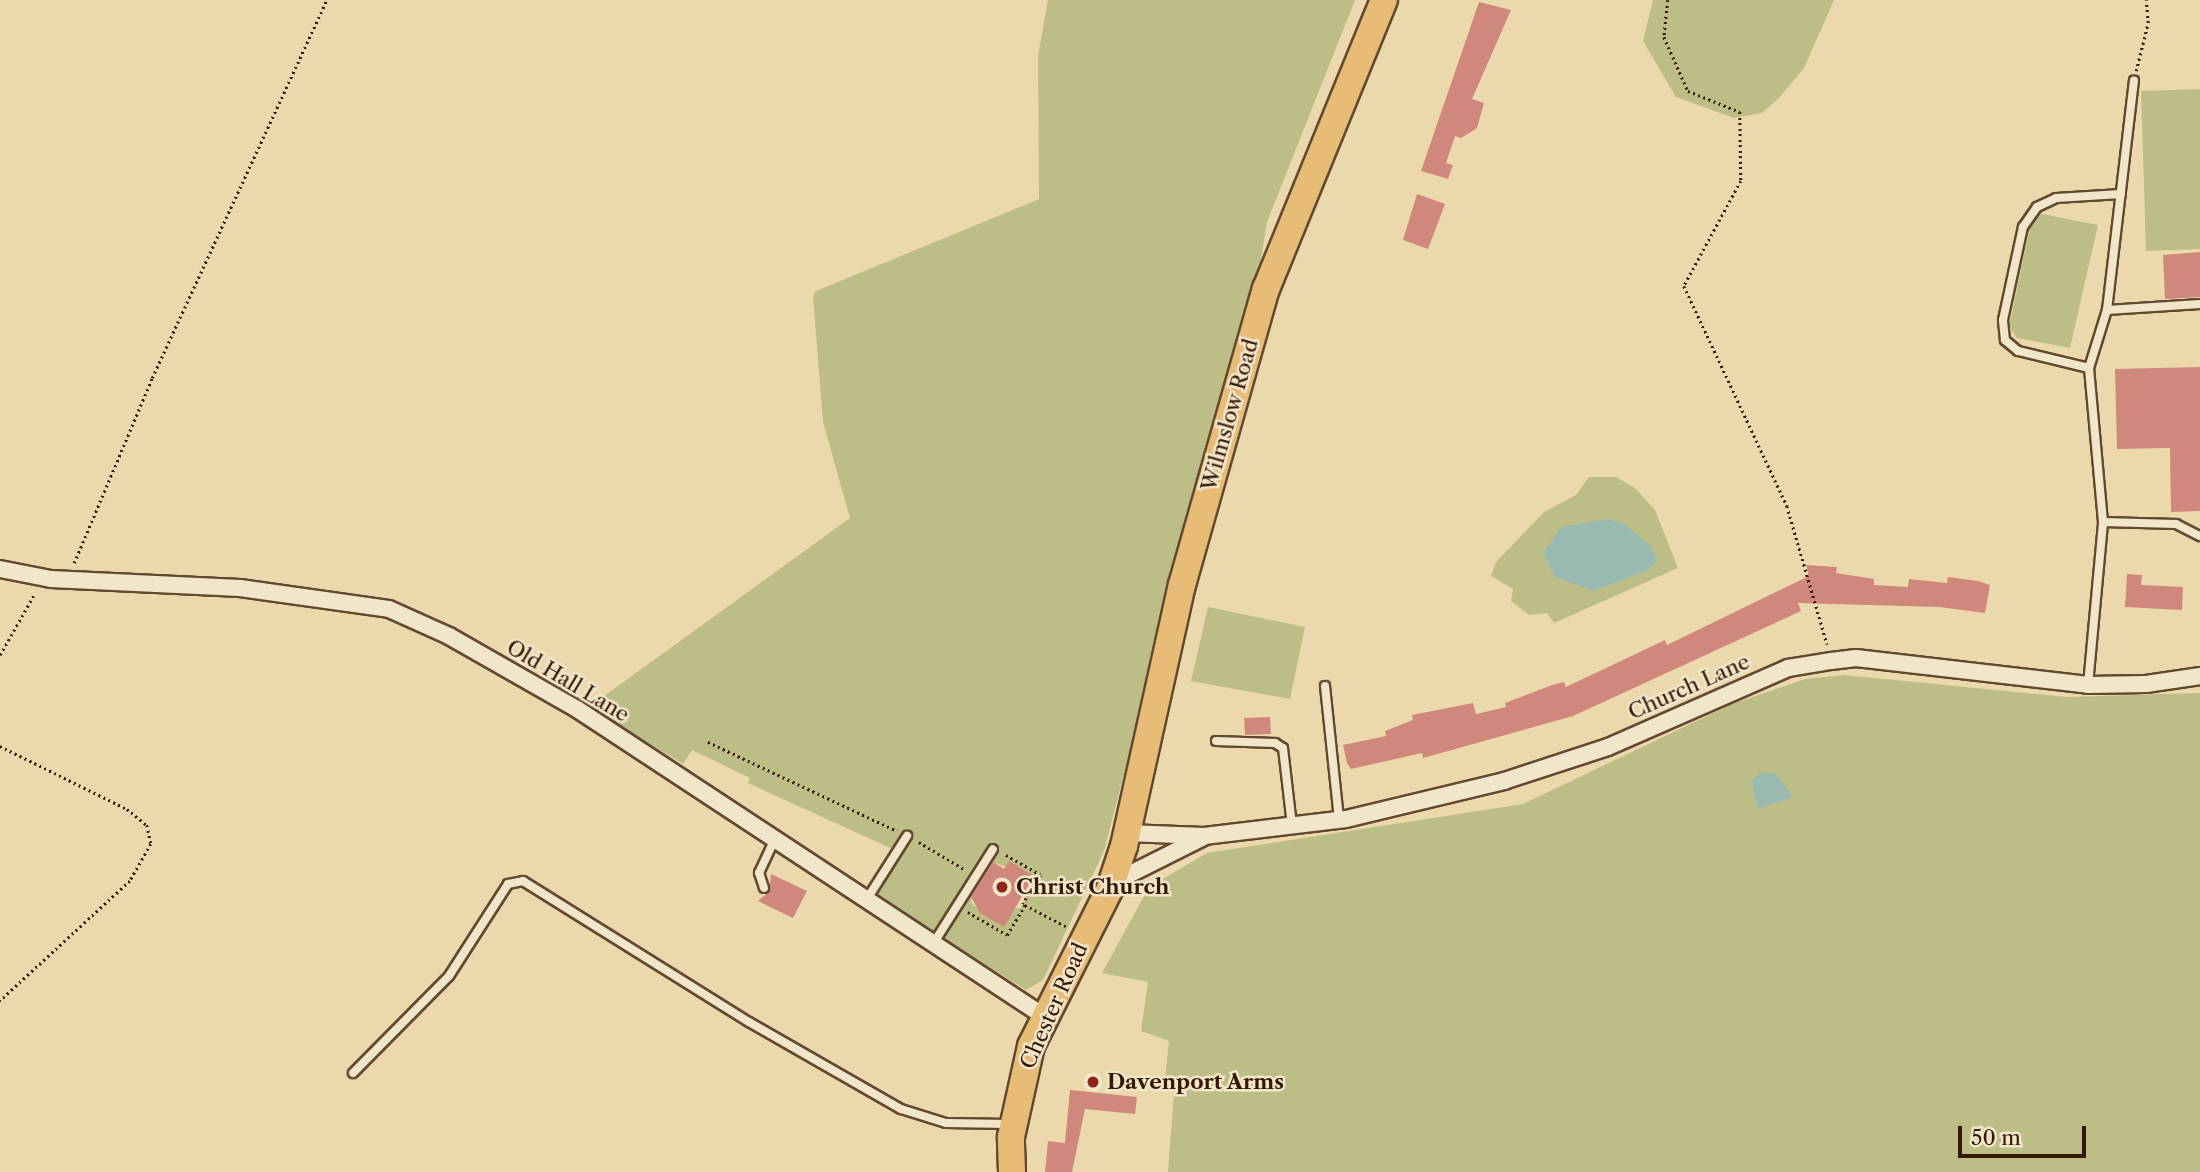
<!DOCTYPE html>
<style>
body{margin:0}
#map{position:relative;width:2200px;height:1172px;overflow:hidden;background:#ebd9ad;font-family:"Libre Caslon Text",serif}
div>[style]{position:absolute}
.green>*{inset:0;background:#bdbe86}
.water>*{inset:0;background:#99b9b1}
.building>*{inset:0;background:#d0877c}
.path>*{height:2.5px;margin-top:-1.25px;transform-origin:0;background:repeating-linear-gradient(90deg,#361807 0 2px,transparent 0 5.5px)}
.roads{filter:drop-shadow(2px 0 #634830) drop-shadow(-2px 0 #634830) drop-shadow(0 2px #634830) drop-shadow(0 -2px #634830)}
.lane>*{height:8px;margin:-4px;padding:0 4px;transform-origin:4px;border-radius:4px;background:#f2e6ca}
.street>*{height:16px;margin:-8px;padding:0 8px;transform-origin:8px;border-radius:8px;background:#f2e6ca}
.primary>*{height:26px;margin:-13px;padding:0 13px;transform-origin:13px;border-radius:13px;background:#e6bc76}
.dots>*{width:19px;height:19px;translate:-50% -50%;box-sizing:border-box;border:4px solid #f2e6ca;border-radius:50%}
span{translate:-50% -50%;white-space:nowrap;text-align:center;line-height:1.15;-webkit-text-stroke:5px #f2e6ca;paint-order:stroke}
.street-label{font-size:21px;color:#361807}
.poi-label{font-size:21px;color:#361807;font-weight:700}
.left{translate:0 -50%;text-align:left}
.scale{position:absolute;left:1958px;top:1126px;width:128px;height:32px;box-sizing:border-box;border:4px solid #361807;border-top:0;padding-left:9px;font-size:21px;line-height:24px;white-space:nowrap;color:#361807;-webkit-text-stroke:5px #f2e6ca;paint-order:stroke}
</style>
<div id="map">
<div class="green">
<i style="clip-path:polygon(evenodd,1048px 0,1355px 0,1267px 222px,1259px 271px,1237px 338px,1104px 851px,1043px 980px,1026px 990px,876px 896px,901px 853px,748px 783px,750px 778px,692px 750px,683px 764px,589px 707px,850px 518px,823px 422px,813px 296px,816px 291px,1039px 199px,1038px 56px,1048px 0,992px 862px,1034px 876px,1021px 908px,981px 910px,972px 904px,971px 897px,992px 862px)"></i>
<i style="clip-path:polygon(1653px 0,1834px 0,1804px 68px,1779px 98px,1762px 113px,1734px 118px,1676px 97px,1643px 41px)"></i>
<i style="clip-path:polygon(2200px 89px,2200px 249px,2146px 251px,2141px 91px)"></i>
<i style="clip-path:polygon(2042px 214px,2098px 225px,2070px 348px,2017px 338px,2009px 327px,2031px 222px)"></i>
<i style="clip-path:polygon(1589px 477px,1616px 477px,1635px 488px,1655px 510px,1678px 568px,1554px 623px,1547px 613px,1529px 615px,1511px 601px,1513px 589px,1491px 576px,1496px 562px,1544px 512px,1576px 495px)"></i>
<i style="clip-path:polygon(1208px 607px,1305px 627px,1290px 699px,1191px 681px)"></i>
<i style="clip-path:polygon(1844px 675px,2067px 697px,2200px 693px,2200px 1172px,1168px 1172px,1174px 1093px,1165px 1079px,1169px 1041px,1141px 1031px,1148px 982px,1102px 973px,1149px 887px,1207px 853px,1523px 804px,1732px 704px,1805px 679px)"></i>
</div>
<div class="water">
<i style="clip-path:polygon(1608px 519px,1624px 524px,1651px 546px,1657px 561px,1646px 571px,1593px 591px,1555px 577px,1543px 553px,1561px 527px)"></i>
<i style="clip-path:polygon(1761px 772px,1776px 774px,1793px 797px,1758px 809px,1751px 781px)"></i>
</div>
<div class="building">
<i style="clip-path:polygon(1479px 2px,1511px 10px,1472px 99px,1484px 103px,1477px 128px,1461px 138px,1455px 136px,1446px 163px,1453px 165px,1448px 179px,1421px 171px)"></i>
<i style="clip-path:polygon(1417px 194px,1445px 204px,1428px 249px,1403px 240px)"></i>
<i style="clip-path:polygon(2200px 252px,2200px 297px,2165px 299px,2163px 255px)"></i>
<i style="clip-path:polygon(2200px 367px,2200px 511px,2171px 512px,2170px 448px,2117px 449px,2115px 369px)"></i>
<i style="clip-path:polygon(1806px 565px,1837px 567px,1836px 573px,1874px 579px,1874px 585px,1908px 587px,1909px 579px,1947px 583px,1948px 577px,1978px 581px,1990px 585px,1985px 613px,1939px 607px,1798px 603px,1801px 611px,1573px 716px,1423px 758px,1422px 753px,1351px 769px,1347px 763px,1343px 745px,1386px 736px,1385px 731px,1413px 720px,1412px 715px,1473px 703px,1476px 714px,1506px 707px,1505px 703px,1552px 685px,1564px 682px,1566px 687px,1665px 640px,1667px 645px,1809px 576px)"></i>
<i style="clip-path:polygon(2127px 574px,2142px 575px,2141px 585px,2183px 587px,2182px 610px,2125px 607px)"></i>
<i style="clip-path:polygon(1270px 717px,1271px 734px,1245px 735px,1244px 718px)"></i>
<i style="clip-path:polygon(1009px 861px,1034px 876px,1004px 927px,980px 913px,971px 897px,993px 862px,1004px 869px)"></i>
<i style="clip-path:polygon(771px 874px,807px 891px,793px 918px,758px 901px,769px 892px)"></i>
<i style="clip-path:polygon(1070px 1090px,1137px 1097px,1135px 1114px,1085px 1109px,1072px 1172px,1045px 1172px,1048px 1141px,1065px 1143px)"></i>
</div>
<div class="path">
<i style="left:1668px;top:0;width:37px;rotate:96deg"></i>
<i style="left:1664px;top:37px;width:59px;rotate:66deg"></i>
<i style="left:1688px;top:91px;width:56px;rotate:22deg"></i>
<i style="left:1740px;top:112px;width:69px;rotate:89.2deg"></i>
<i style="left:1741px;top:181px;width:119px;rotate:118.5deg"></i>
<i style="left:1684px;top:286px;width:243px;rotate:64.9deg"></i>
<i style="left:1787px;top:506px;width:144px;rotate:73.8deg"></i>
<i style="left:2136px;top:71px;width:49px;rotate:-76deg"></i>
<i style="left:2148px;top:23px;width:23px;rotate:-95deg"></i>
<i style="left:74px;top:563px;width:201px;rotate:-67.1deg"></i>
<i style="left:152px;top:378px;width:417px;rotate:-65.2deg"></i>
<i style="left:0;top:655px;width:71px;rotate:-60.6deg"></i>
<i style="left:708px;top:742px;width:209px;rotate:25.2deg"></i>
<i style="left:0;top:746px;width:142px;rotate:26.4deg"></i>
<i style="left:127px;top:809px;width:26px;rotate:39deg"></i>
<i style="left:147px;top:825px;width:19px;rotate:78deg"></i>
<i style="left:151px;top:844px;width:43px;rotate:119.6deg"></i>
<i style="left:130px;top:881px;width:177px;rotate:137.3deg"></i>
<i style="left:919px;top:842px;width:52px;rotate:31deg"></i>
<i style="left:1006px;top:855px;width:40px;rotate:29.7deg"></i>
<i style="left:1041px;top:875px;width:34px;rotate:122deg"></i>
<i style="left:968px;top:912px;width:45px;rotate:30.5deg"></i>
<i style="left:1007px;top:935px;width:35px;rotate:-59deg"></i>
<i style="left:1025px;top:905px;width:47px;rotate:27.6deg"></i>
</div>
<div class="roads">
<div class="lane">
<i style="left:2107px;top:310px;width:93px;rotate:-3.7deg"></i>
<i style="left:2089px;top:368px;width:73px;rotate:-166.5deg"></i>
<i style="left:2018px;top:351px;width:17px;rotate:-140deg"></i>
<i style="left:2005px;top:340px;width:20px;rotate:-96deg"></i>
<i style="left:2003px;top:320px;width:95px;rotate:-77.9deg"></i>
<i style="left:2023px;top:227px;width:24px;rotate:-55deg"></i>
<i style="left:2037px;top:207px;width:21px;rotate:-25deg"></i>
<i style="left:2056px;top:198px;width:65px;rotate:-3.5deg"></i>
<i style="left:2103px;top:522px;width:155px;rotate:-95.2deg"></i>
<i style="left:2089px;top:368px;width:61px;rotate:-72.8deg"></i>
<i style="left:2107px;top:310px;width:231px;rotate:-83.3deg"></i>
<i style="left:2088px;top:685px;width:164px;rotate:-84.7deg"></i>
<i style="left:2103px;top:522px;width:73px;rotate:1.6deg"></i>
<i style="left:2176px;top:524px;width:27px;rotate:27deg"></i>
<i style="left:1325px;top:686px;width:135px;rotate:84deg"></i>
<i style="left:1216px;top:741px;width:59px;rotate:1.9deg"></i>
<i style="left:1275px;top:743px;width:9px;rotate:32deg"></i>
<i style="left:1283px;top:748px;width:79px;rotate:83.4deg"></i>
<i style="left:764px;top:888px;width:16px;rotate:-108deg"></i>
<i style="left:759px;top:873px;width:40px;rotate:-65deg"></i>
<i style="left:867px;top:899px;width:75px;rotate:-57.6deg"></i>
<i style="left:933px;top:944px;width:112px;rotate:-57.7deg"></i>
<i style="left:353px;top:1073px;width:136px;rotate:-45.3deg"></i>
<i style="left:449px;top:976px;width:109px;rotate:-57.3deg"></i>
<i style="left:508px;top:884px;width:15px;rotate:-11deg"></i>
<i style="left:523px;top:881px;width:266px;rotate:32deg"></i>
<i style="left:749px;top:1022px;width:175px;rotate:29.8deg"></i>
<i style="left:901px;top:1109px;width:47px;rotate:17.3deg"></i>
<i style="left:946px;top:1123px;width:64px;rotate:0.9deg"></i>
</div>
<div class="street">
<i style="left:0;top:569px;width:52px;rotate:11.1deg"></i>
<i style="left:51px;top:579px;width:189px;rotate:2.7deg"></i>
<i style="left:240px;top:588px;width:150px;rotate:8deg"></i>
<i style="left:389px;top:609px;width:66px;rotate:24.2deg"></i>
<i style="left:449px;top:636px;width:147px;rotate:29.7deg"></i>
<i style="left:577px;top:709px;width:549px;rotate:33.34deg"></i>
<i style="left:1036px;top:1011px;width:10px;rotate:11deg"></i>
<i style="left:1127px;top:833px;width:77px;rotate:2.2deg"></i>
<i style="left:1204px;top:836px;width:143px;rotate:-6.8deg"></i>
<i style="left:1346px;top:819px;width:163px;rotate:-13.5deg"></i>
<i style="left:1504px;top:781px;width:109px;rotate:-18.1deg"></i>
<i style="left:1608px;top:747px;width:197px;rotate:-23.7deg"></i>
<i style="left:1788px;top:668px;width:44px;rotate:-9.2deg"></i>
<i style="left:1831px;top:661px;width:25px;rotate:-7deg"></i>
<i style="left:1856px;top:658px;width:234px;rotate:6.6deg"></i>
<i style="left:2088px;top:685px;width:58px;rotate:-1deg"></i>
<i style="left:2146px;top:684px;width:55px;rotate:-8.4deg"></i>
<i style="left:1112px;top:883px;width:101px;rotate:-26.6deg"></i>
</div>
<div class="primary">
<i style="left:1012px;top:1172px;width:35px;rotate:-92deg"></i>
<i style="left:1011px;top:1137px;width:93px;rotate:-77.6deg"></i>
<i style="left:1031px;top:1046px;width:177px;rotate:-63.4deg"></i>
<i style="left:1110px;top:888px;width:44px;rotate:-71.6deg"></i>
<i style="left:1124px;top:846px;width:267px;rotate:-77.5deg"></i>
<i style="left:1182px;top:585px;width:308px;rotate:-74.2deg"></i>
<i style="left:1266px;top:289px;width:312px;rotate:-67.8deg"></i>
</div>
</div>
<div class="dots">
<i style="left:1002px;top:887px;background:#8f2418"></i>
<i style="left:1093px;top:1082px;background:#8f2418"></i>
</div>
<div class="street-label">
<span style="left:1230px;top:415px;rotate:-74deg">Wilmslow Road</span>
<span style="left:568px;top:681px;rotate:31deg">Old Hall Lane</span>
<span style="left:1689px;top:687px;rotate:-24deg">Church Lane</span>
<span style="left:1054px;top:1006px;rotate:-66deg">Chester Road</span>
</div>
<div class="poi-label">
<span class="left" style="left:1016px;top:887px">Christ Church</span>
<span class="left" style="left:1107px;top:1082px">Davenport Arms</span>
</div>
<div class="scale">50 m</div>
</div>
